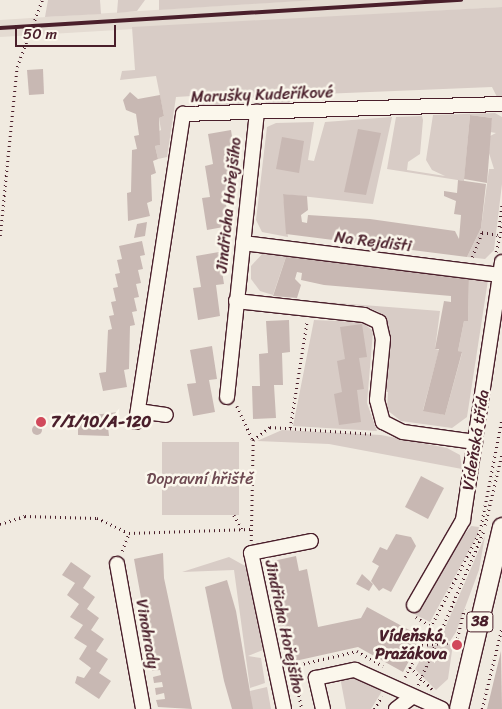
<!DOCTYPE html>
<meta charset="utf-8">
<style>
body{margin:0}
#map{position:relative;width:502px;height:709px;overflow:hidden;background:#f0eae0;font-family:Sriracha,sans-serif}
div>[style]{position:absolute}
.built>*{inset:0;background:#e4dbd2}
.green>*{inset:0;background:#d8ccc6}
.building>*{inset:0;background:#c8b8b3}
.round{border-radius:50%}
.path>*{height:2.5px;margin-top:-1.25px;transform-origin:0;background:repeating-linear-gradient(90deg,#4a1f2b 0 1px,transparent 0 5px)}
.roads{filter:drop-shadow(1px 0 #4a1f2b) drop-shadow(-1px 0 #4a1f2b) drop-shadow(0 1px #4a1f2b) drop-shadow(0 -1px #4a1f2b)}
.minor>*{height:14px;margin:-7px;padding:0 7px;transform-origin:7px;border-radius:7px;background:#fbf7ec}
.major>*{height:18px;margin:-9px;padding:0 9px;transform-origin:9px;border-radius:9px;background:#fbf7ec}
.rail>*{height:4px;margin:-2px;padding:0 2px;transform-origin:2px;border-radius:2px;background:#4a1f2b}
.dots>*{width:14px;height:14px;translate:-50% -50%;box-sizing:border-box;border:2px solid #fbf7ec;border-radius:50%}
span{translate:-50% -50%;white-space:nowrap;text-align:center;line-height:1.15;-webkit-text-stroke:5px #fbf7ec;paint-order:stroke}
.shield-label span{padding:1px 4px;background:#fbf7ec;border:1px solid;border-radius:4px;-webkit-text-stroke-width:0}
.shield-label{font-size:15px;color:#4a1f2b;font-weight:700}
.street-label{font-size:16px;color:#4a1f2b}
.poi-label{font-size:16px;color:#4a1f2b;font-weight:700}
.left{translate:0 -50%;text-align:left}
.right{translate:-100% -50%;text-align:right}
.park-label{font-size:16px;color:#6e4a52}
.scale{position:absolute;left:15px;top:25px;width:101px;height:22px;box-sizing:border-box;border:2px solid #4a1f2b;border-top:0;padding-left:6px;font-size:15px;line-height:18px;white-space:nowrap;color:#4a1f2b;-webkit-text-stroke:4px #fbf7ec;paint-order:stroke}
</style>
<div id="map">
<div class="built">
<i style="clip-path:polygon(312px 0,502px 0,502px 7px,0 37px,0 20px)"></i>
</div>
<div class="green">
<i style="clip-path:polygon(48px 0,100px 0,101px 14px,45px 17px)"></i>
<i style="clip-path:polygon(118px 0,145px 0,137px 11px,117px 13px)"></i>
<i style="clip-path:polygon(159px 0,316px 0,159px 10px)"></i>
<i style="clip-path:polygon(502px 7px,502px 97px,497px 97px,492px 87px,297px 95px,285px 107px,268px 106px,263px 98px,250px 98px,244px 107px,200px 107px,192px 96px,176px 97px,167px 157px,158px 159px,155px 146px,160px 145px,157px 132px,161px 130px,159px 118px,164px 116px,156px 76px,120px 80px,122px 71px,135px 70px,132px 27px)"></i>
<i style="clip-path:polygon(495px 113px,502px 117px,502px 184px,494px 250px,485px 259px,467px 257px,481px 228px,489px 169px,494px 169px,488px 150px,490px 136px,496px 133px,490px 132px,492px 118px,470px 115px,464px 181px,387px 169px,396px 117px,422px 116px,423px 120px,420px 154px,408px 162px,407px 170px,445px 176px,432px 170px,426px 160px,433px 115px)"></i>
<i style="clip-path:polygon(392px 117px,373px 204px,283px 194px,288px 237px,262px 232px,256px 220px,267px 127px,276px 123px,314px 122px,308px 160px,314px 161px,325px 122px)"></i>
<i style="clip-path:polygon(264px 252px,287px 254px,273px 295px,260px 291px,251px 279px,251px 266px)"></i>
<i style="clip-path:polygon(469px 277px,488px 280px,467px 417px,452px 428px,401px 421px,387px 410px,388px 392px,384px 392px,390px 333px,379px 312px,364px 306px,273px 298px,440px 311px,435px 349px,439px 350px,423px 410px,445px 415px,462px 353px,458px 351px,464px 321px,468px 321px)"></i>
<i style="clip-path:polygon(314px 320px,362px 322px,373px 331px,367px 403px,377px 431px,293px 426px)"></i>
<i style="clip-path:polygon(282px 430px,381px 435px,447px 448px,460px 455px,462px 469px,329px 444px,257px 441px)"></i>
<i style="clip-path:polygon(162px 442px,239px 442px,239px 515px,162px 515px)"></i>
<i style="clip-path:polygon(471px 526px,479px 527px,477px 536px,430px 622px,406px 610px)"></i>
<i style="clip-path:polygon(485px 536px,479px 570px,456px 632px,450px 641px,439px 642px)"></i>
<i style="clip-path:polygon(229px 557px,247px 567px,263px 650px,248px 656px,261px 658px,265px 683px,250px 688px,234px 570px,182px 572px)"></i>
<i style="clip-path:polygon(453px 644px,448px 679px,436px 690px,415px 669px,428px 646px)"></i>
<i style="clip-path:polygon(351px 675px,384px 688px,371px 709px,346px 709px,340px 677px)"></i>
<i style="clip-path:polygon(267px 687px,271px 709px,252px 709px,250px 691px)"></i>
</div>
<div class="building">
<i style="clip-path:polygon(43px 69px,44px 94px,29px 95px,27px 70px)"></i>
<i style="clip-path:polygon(130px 92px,138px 99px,160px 95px,164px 116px,159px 118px,160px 145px,155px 146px,158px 159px,153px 161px,156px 173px,151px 175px,152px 201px,147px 203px,150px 216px,128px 221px,127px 193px,131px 192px,132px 150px,137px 149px,134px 136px,139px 135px,136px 114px,126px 110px,123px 100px)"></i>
<i style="clip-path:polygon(470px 115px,492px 118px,487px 183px,464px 179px)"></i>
<i style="clip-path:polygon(358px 129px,381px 133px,366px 195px,344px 192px)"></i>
<i style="clip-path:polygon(231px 130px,236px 163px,228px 164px,233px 194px,225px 196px,229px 226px,207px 230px,202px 198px,210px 197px,205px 166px,213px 164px,208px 134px)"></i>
<i style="clip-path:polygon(282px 137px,304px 141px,299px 173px,276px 169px)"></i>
<i style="clip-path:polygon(458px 180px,486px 184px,481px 228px,467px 257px,286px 234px,283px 194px,307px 196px,308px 210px,301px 215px,302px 222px,307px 223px,308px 215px,370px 219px,455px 231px,459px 239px,461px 215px,454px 214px,456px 201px,444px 196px,444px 191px,457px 193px)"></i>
<i style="clip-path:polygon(147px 222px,145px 236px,134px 238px,137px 224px)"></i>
<i style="clip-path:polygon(142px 241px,145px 255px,140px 256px,143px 269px,138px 270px,141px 283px,136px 284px,139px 297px,134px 298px,137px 311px,132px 312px,135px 325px,130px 326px,129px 369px,124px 370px,127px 387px,103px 391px,99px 373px,106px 372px,108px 330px,112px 329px,109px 316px,114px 315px,111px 302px,116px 301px,113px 288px,118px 287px,115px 274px,120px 273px,117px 260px,122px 259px,119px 246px)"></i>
<i style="clip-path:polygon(219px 252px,224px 284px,216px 285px,220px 316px,198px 320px,193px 288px,201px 287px,196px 256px)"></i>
<i style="clip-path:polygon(287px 254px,469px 276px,468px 321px,464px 321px,458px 351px,462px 352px,445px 415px,423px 411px,439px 349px,435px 349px,444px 301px,451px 302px,451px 296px,324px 285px,301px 280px,302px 273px,297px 272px,295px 279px,301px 285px,297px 298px,273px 296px)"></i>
<i style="clip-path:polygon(289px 320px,290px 352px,282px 353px,283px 385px,274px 385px,276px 418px,253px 419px,252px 386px,260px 386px,259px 354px,268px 353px,266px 321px)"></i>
<i style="clip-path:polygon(362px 324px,367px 357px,359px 358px,364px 389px,357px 390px,361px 422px,339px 425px,334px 394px,342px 392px,337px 361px,345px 359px,340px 327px)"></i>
<i style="clip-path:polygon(212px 346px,217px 379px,209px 380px,215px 412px,193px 416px,187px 384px,196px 383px,190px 350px)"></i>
<i style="clip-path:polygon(118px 412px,118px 427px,108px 427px,109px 436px,78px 435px,78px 417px)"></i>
<i class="round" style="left:32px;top:425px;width:10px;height:10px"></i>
<i style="clip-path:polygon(421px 476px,444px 488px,428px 519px,405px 507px)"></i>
<i style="clip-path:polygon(396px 534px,411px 537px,416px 546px,391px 592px,383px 588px,379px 591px,371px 581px,379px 566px,372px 562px,380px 547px,387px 550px)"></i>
<i style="clip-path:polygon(163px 553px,164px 578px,192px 709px,158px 707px,156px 700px,165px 699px,164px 693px,156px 695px,155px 688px,163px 687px,162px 682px,154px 683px,153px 677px,161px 675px,160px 670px,152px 671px,151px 665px,159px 663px,158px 657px,152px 658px,134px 559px)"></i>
<i style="clip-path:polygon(296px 556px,299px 571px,307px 569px,318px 627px,361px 618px,367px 607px,422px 637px,403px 672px,358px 647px,286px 663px,269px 577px,276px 576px,273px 561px)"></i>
<i style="clip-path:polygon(71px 562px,91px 576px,83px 588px,95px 597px,87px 609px,99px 618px,91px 630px,104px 639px,96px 651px,108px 659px,99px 673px,111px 681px,99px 699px,75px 683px,77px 676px,84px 678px,91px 668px,79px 659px,87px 646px,74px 638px,83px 625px,70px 617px,79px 604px,67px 595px,75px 583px,62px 575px)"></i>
<i style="clip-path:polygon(362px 574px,373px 584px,369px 591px,356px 584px)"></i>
<i style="clip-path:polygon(227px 580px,236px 611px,253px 709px,232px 709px,224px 681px,205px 587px)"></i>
<i style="clip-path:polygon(501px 651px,502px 709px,487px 709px)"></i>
</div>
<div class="path">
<i style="left:499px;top:227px;width:25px;rotate:-83deg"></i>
<i style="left:0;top:236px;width:170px;rotate:-84.3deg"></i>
<i style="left:17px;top:67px;width:72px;rotate:-69.5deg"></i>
<i style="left:496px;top:252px;width:26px;rotate:-77deg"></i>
<i style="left:472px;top:257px;width:27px;rotate:-68deg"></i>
<i style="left:482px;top:232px;width:16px;rotate:11deg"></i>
<i style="left:237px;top:406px;width:38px;rotate:65deg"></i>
<i style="left:253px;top:440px;width:21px;rotate:-37deg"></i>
<i style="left:270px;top:427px;width:105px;rotate:3.8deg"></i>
<i style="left:290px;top:428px;width:108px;rotate:-81deg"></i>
<i style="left:234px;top:515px;width:16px;rotate:60deg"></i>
<i style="left:0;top:524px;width:26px;rotate:-18deg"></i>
<i style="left:25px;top:516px;width:72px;rotate:1.6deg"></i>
<i style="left:97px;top:518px;width:35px;rotate:25deg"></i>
<i style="left:129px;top:533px;width:122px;rotate:-1.9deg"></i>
<i style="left:485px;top:525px;width:74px;rotate:-76.7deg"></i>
<i style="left:251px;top:541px;width:101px;rotate:-88.9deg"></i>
<i style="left:122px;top:551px;width:19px;rotate:-69deg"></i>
<i style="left:416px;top:617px;width:19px;rotate:32deg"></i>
<i style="left:422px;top:645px;width:34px;rotate:-5deg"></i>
<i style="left:455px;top:648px;width:40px;rotate:-77deg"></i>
<i style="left:293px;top:666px;width:44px;rotate:78.2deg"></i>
<i style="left:289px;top:667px;width:70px;rotate:-13.2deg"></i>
<i style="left:357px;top:651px;width:30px;rotate:30deg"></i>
<i style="left:410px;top:667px;width:33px;rotate:45deg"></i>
<i style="left:405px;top:677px;width:164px;rotate:-62.8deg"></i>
<i style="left:480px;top:531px;width:115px;rotate:-79deg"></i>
<i style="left:418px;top:685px;width:168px;rotate:-66.9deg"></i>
<i style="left:374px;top:709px;width:15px;rotate:-58deg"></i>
<i style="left:482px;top:709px;width:84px;rotate:-76.3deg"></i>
</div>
<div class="roads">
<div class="minor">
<i style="left:243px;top:243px;width:259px;rotate:7.1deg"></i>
<i style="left:236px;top:301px;width:129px;rotate:6.2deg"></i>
<i style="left:364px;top:315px;width:17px;rotate:25deg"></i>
<i style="left:379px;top:322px;width:17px;rotate:77deg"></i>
<i style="left:383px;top:339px;width:61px;rotate:95.6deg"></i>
<i style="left:377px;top:400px;width:23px;rotate:75deg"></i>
<i style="left:383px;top:422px;width:22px;rotate:27deg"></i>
<i style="left:403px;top:432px;width:73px;rotate:7.9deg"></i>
<i style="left:227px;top:397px;width:287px;rotate:-84deg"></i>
<i style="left:138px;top:411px;width:28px;rotate:8deg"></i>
<i style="left:136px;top:422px;width:312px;rotate:-81.3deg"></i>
<i style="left:183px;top:114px;width:319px;rotate:-1.8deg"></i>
<i style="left:117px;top:564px;width:147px;rotate:79.8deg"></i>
<i style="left:414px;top:605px;width:98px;rotate:-60deg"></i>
<i style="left:463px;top:520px;width:261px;rotate:-81.4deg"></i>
<i style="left:284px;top:709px;width:159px;rotate:-101.9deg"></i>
<i style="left:251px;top:553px;width:61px;rotate:-11.3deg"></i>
<i style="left:323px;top:709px;width:32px;rotate:-103deg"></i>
<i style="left:316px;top:678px;width:40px;rotate:-12deg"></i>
<i style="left:355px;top:670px;width:95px;rotate:24.1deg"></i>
<i style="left:396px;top:709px;width:20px;rotate:-37deg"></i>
</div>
<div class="major">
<i style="left:459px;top:709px;width:187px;rotate:-76.7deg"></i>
</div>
</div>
<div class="rail">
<i style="left:0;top:28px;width:462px;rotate:-3.5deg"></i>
</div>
<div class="dots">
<i style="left:41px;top:422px;background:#d1495b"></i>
<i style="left:457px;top:645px;background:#d1495b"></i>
</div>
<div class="shield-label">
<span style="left:480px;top:622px">38</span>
</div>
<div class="street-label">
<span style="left:262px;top:95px;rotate:-2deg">Marušky Kudeříkové</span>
<span style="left:229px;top:205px;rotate:-84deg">Jindřicha Hořejšího</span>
<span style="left:373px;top:242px;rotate:7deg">Na Rejdišti</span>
<span style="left:476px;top:440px;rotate:-81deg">Vídeňská třída</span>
<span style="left:284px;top:627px;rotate:78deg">Jindřicha Hořejšího</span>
<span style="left:147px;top:634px;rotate:80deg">Vinohrady</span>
</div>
<div class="poi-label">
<span class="left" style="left:51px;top:422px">7/I/10/A-120</span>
<span class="right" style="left:447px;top:645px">Vídeňská,<br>Pražákova</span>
</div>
<div class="park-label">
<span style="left:200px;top:479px">Dopravní hřiště</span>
</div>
<div class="scale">50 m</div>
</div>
